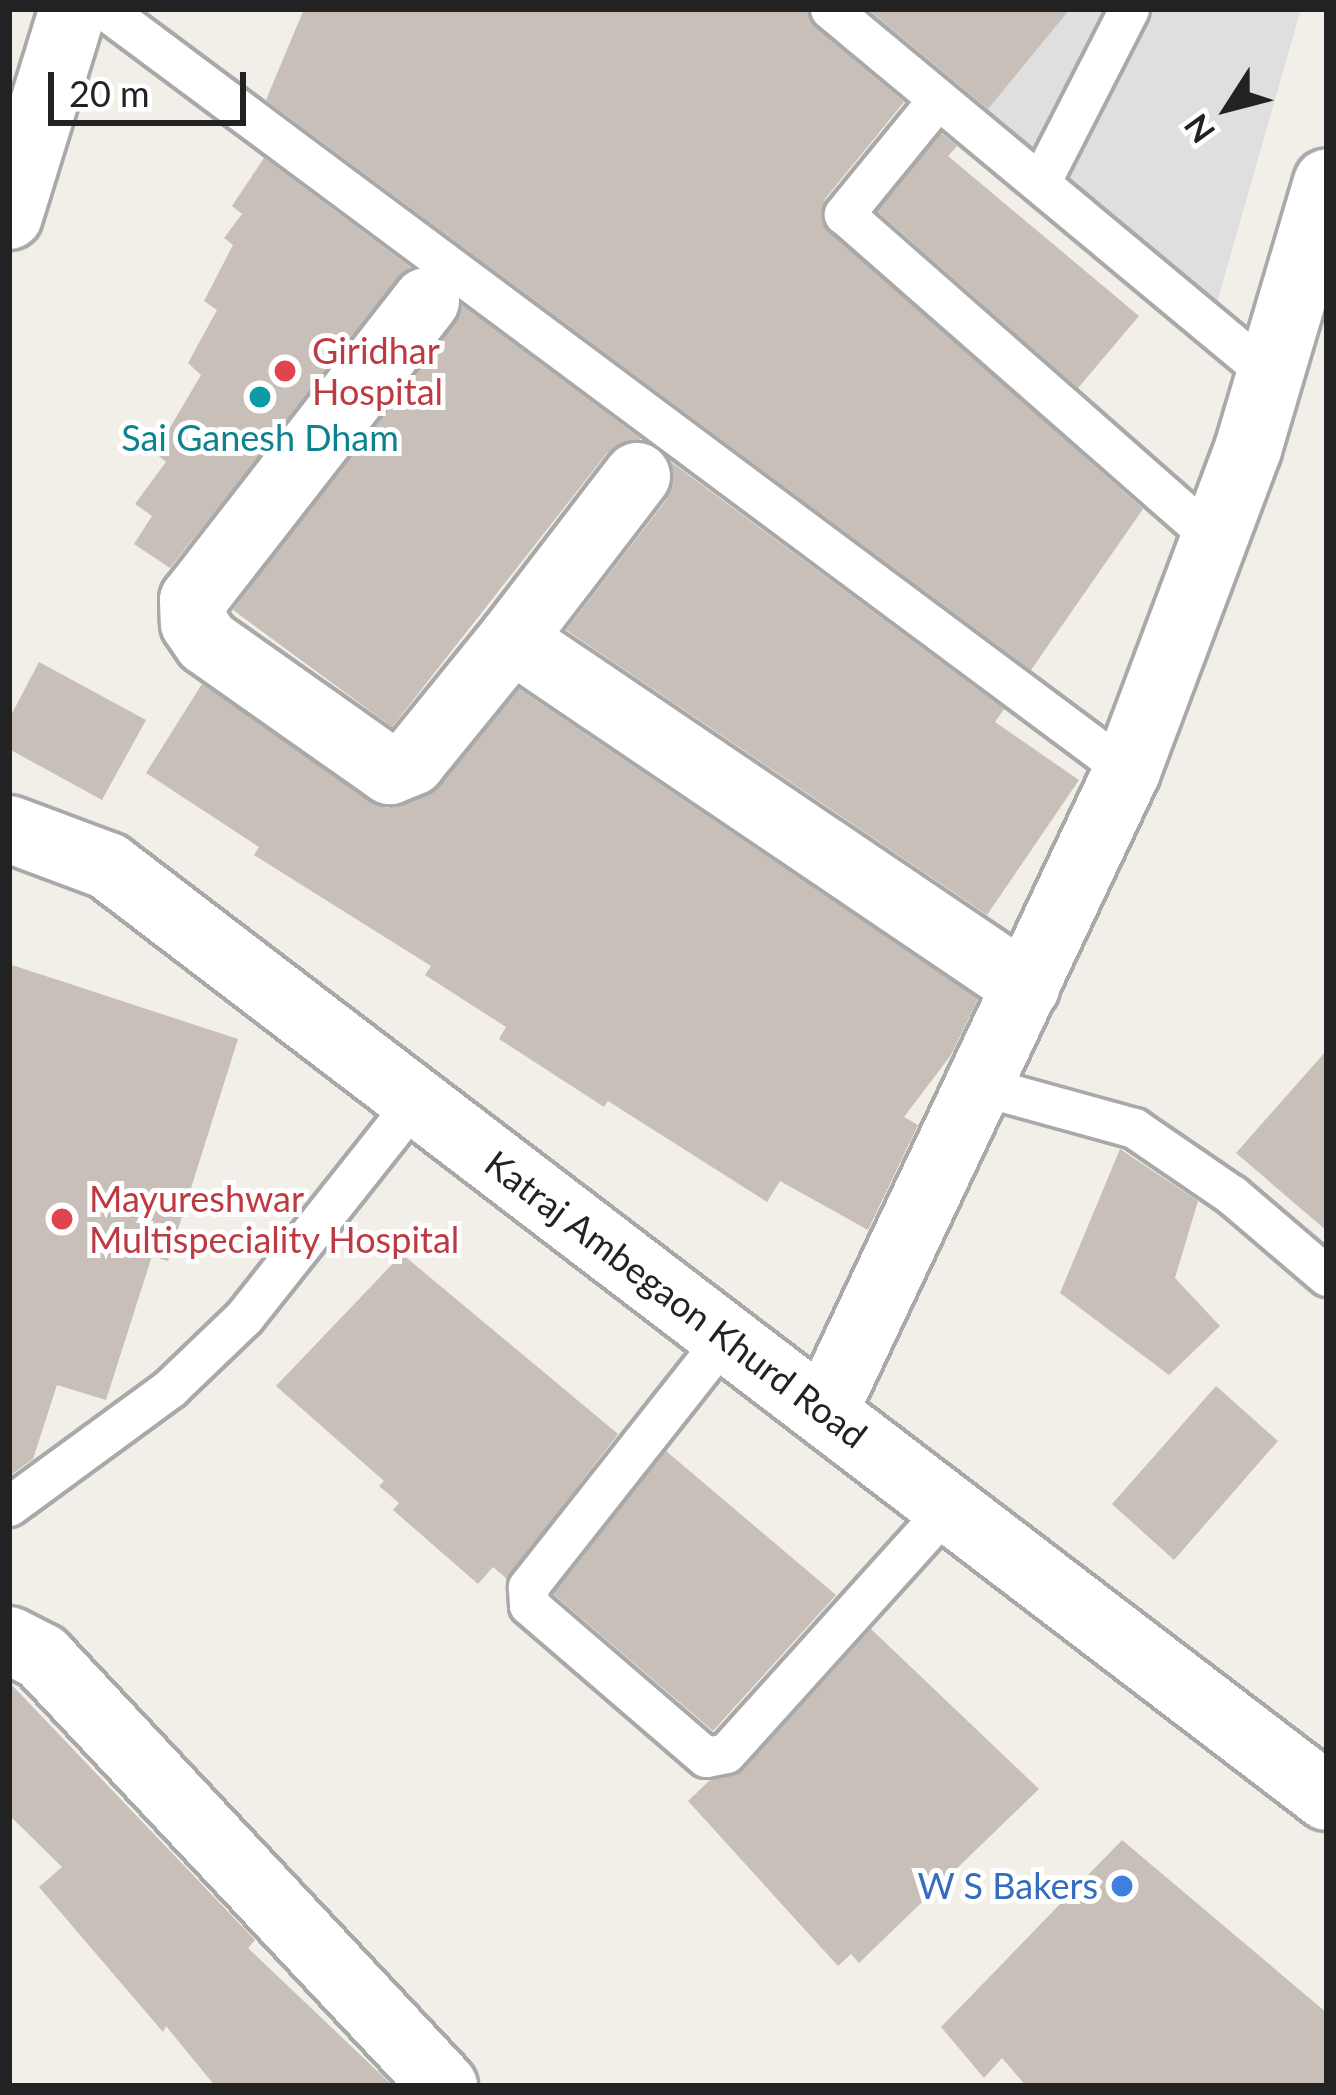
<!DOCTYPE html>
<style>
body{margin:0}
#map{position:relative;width:1336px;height:2095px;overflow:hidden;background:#f2efe9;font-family:Lato,sans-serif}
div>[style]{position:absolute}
.residential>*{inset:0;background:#e0dfdf}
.building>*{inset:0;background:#c7bfb8}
.roads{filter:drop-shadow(3px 0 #a9a9a9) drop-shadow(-3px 0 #a9a9a9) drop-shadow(0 3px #a9a9a9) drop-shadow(0 -3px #a9a9a9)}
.service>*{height:39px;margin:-19.5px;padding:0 19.5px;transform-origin:19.5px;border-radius:19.5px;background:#fff}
.minor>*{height:66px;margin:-33px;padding:0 33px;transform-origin:33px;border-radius:33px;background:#fff}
.tertiary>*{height:66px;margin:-33px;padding:0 33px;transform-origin:33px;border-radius:33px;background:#fff}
.dots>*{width:33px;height:33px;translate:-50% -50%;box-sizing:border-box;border:6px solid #fff;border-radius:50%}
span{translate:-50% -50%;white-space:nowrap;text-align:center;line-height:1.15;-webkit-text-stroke:10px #fff;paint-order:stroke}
.health-label{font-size:36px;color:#be3a42}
.left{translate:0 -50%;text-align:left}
.culture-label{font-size:36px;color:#0d838f}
.street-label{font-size:36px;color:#222}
.shop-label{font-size:36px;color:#366cbe}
.right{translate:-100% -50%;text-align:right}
.frame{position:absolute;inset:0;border:12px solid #222;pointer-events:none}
.north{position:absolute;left:1168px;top:48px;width:120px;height:120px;-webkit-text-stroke:9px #fff;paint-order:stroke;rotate:234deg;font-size:33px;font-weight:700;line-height:48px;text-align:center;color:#222}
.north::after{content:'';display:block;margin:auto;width:42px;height:54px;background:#222;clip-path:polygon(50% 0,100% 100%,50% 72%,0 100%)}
.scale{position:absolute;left:48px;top:72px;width:198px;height:54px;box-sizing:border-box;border:6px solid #222;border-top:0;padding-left:15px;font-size:36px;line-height:42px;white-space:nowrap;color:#222;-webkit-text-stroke:9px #fff;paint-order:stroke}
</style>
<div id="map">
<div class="residential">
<i style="clip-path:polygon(861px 9px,1301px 9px,1216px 306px)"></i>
</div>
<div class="building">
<i style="clip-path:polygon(304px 9px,807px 9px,815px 27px,904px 102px,825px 199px,822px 223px,1143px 509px,1031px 670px,266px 100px)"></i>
<i style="clip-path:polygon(868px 9px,1070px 9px,988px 109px)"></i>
<i style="clip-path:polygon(941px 133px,957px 146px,948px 156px,1139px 316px,1078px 388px,877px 211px)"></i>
<i style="clip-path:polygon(264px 158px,410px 267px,170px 568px,134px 544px,152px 516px,135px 504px,166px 462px,155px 453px,201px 375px,188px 363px,217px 310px,204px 301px,233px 245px,224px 238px,242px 214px,232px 206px)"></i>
<i style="clip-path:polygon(463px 306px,641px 439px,607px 453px,392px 727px,233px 610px)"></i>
<i style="clip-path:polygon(671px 462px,1004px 709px,995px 722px,1079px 780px,987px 915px,566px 630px,667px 499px)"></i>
<i style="clip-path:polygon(39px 662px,146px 720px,102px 800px,9px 749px,9px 719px)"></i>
<i style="clip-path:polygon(202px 684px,387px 808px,440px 786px,519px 689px,978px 999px,951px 1055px,904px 1117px,918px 1125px,868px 1230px,780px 1181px,767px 1202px,608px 1101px,604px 1107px,499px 1039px,506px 1027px,425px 975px,431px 966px,254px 855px,259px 847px,146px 773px)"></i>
<i style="clip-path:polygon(9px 964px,238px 1039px,168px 1261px,152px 1256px,106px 1400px,57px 1385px,33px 1459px,9px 1476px)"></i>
<i style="clip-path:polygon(1327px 1050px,1327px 1231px,1236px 1153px)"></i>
<i style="clip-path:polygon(1120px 1149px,1198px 1201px,1175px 1278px,1220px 1326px,1169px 1375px,1060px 1293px)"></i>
<i style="clip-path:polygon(402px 1254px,618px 1434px,507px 1579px,493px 1567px,478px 1584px,393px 1510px,399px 1503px,379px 1486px,384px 1481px,276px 1386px)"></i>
<i style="clip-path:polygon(1216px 1386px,1278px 1441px,1174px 1560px,1112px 1504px)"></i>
<i style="clip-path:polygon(666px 1451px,836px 1595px,713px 1731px,553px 1594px)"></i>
<i style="clip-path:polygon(871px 1629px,1039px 1789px,859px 1963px,851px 1954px,838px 1966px,688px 1801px,709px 1781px,744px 1769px)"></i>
<i style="clip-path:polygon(9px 1682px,255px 1940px,248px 1948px,393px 2086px,215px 2086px,166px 2026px,163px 2032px,39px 1887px,62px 1867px,9px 1815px)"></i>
<i style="clip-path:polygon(1122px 1840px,1327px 2013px,1327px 2086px,1026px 2086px,1002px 2058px,984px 2078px,941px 2027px)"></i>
</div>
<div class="roads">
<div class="service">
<i style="left:104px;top:9px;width:1276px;rotate:36.68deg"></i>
<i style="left:830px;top:9px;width:572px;rotate:39.75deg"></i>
<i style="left:938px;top:99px;width:149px;rotate:129.3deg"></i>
<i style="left:844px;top:214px;width:492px;rotate:41.3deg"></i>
<i style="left:1040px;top:183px;width:195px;rotate:-62.9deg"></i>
<i style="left:978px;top:1085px;width:162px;rotate:15.4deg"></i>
<i style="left:1134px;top:1128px;width:119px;rotate:34.4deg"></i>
<i style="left:1232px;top:1195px;width:125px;rotate:40.5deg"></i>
<i style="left:726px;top:1336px;width:320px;rotate:128.3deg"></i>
<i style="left:528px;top:1587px;width:18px;rotate:87deg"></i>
<i style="left:529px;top:1605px;width:233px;rotate:40.7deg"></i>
<i style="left:706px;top:1757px;width:20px;rotate:-11deg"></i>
<i style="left:726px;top:1753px;width:330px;rotate:-47.9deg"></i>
<i style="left:9px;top:1506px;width:200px;rotate:-36.2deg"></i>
<i style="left:170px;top:1388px;width:103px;rotate:-43.8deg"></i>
<i style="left:244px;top:1317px;width:277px;rotate:-51.6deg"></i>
</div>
<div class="minor">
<i style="left:426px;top:301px;width:379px;rotate:127.9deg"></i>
<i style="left:193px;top:600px;width:23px;rotate:88deg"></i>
<i style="left:194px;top:623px;width:23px;rotate:56deg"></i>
<i style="left:207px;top:642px;width:224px;rotate:35.2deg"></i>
<i style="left:390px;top:771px;width:24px;rotate:-22deg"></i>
<i style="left:412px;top:762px;width:159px;rotate:-50.9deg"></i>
<i style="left:637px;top:476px;width:205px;rotate:127.5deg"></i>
<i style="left:512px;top:639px;width:621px;rotate:34.1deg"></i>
<i style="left:824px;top:1412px;width:709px;rotate:-64.7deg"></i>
<i style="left:1127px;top:771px;width:344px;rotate:-69.4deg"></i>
<i style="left:1248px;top:449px;width:278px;rotate:-73.5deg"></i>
<i style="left:9px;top:1640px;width:37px;rotate:27deg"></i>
<i style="left:42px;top:1657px;width:588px;rotate:46.86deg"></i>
</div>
<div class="tertiary">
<i style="left:9px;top:216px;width:217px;rotate:-72.8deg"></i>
<i style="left:9px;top:829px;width:106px;rotate:20.5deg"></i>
<i style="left:108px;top:866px;width:1534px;rotate:37.37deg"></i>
</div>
</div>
<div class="dots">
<i style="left:285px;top:371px;background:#e0444e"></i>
<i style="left:260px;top:397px;background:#0f9aa8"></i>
<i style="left:62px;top:1219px;background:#e0444e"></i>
<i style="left:1122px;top:1886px;background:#3f7fe0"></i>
</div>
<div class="health-label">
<span class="left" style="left:312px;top:371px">Giridhar<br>Hospital</span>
<span class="left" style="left:89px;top:1219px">Mayureshwar<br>Multispeciality Hospital</span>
</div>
<div class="culture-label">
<span style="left:260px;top:438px">Sai Ganesh Dham</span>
</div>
<div class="street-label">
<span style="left:676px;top:1299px;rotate:37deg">Katraj Ambegaon Khurd Road</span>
</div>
<div class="shop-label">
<span class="right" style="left:1098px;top:1886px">W S Bakers</span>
</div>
<div class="frame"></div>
<div class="north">N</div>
<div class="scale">20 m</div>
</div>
